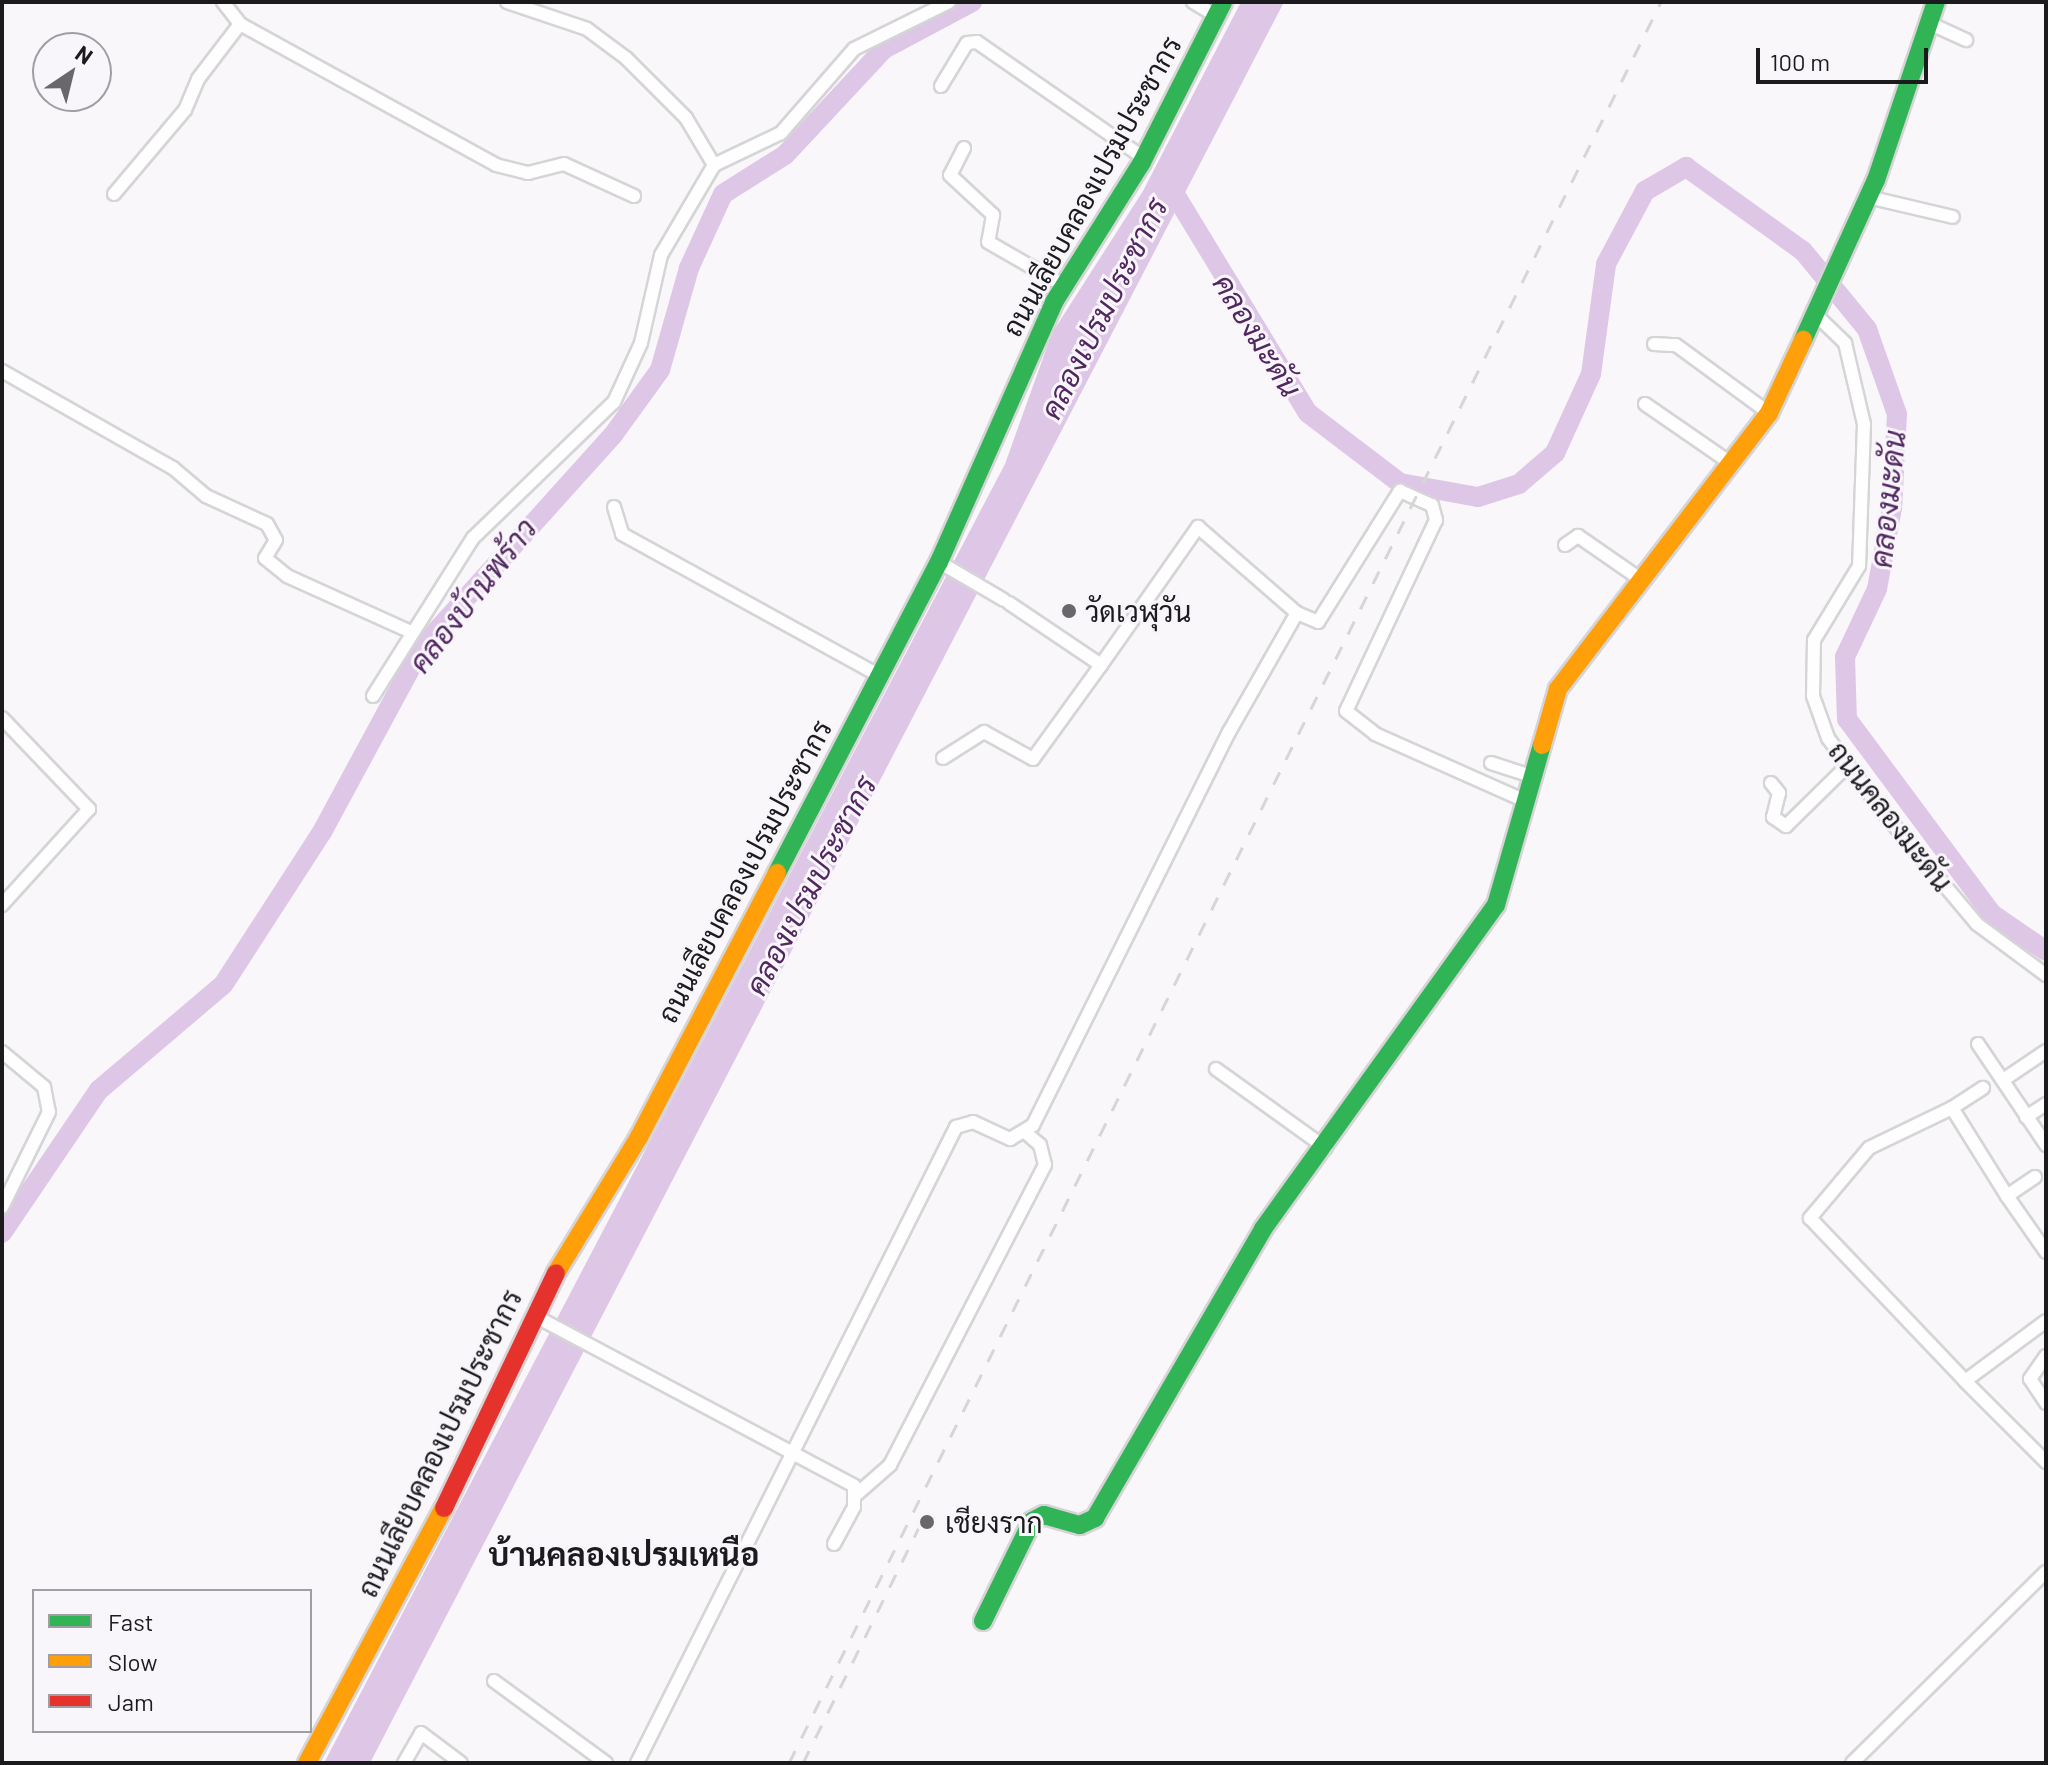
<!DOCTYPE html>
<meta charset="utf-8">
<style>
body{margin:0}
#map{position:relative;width:2048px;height:1765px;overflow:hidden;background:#f9f7fa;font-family:Barlow,Sarabun,sans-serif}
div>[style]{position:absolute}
.water>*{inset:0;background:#dec6e7}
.river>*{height:20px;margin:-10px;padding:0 10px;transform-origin:10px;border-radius:10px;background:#dec6e7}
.roads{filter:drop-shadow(2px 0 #d5d4d6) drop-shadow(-2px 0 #d5d4d6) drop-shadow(0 2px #d5d4d6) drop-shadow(0 -2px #d5d4d6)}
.street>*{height:12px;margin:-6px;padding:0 6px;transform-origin:6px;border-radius:6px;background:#fefefe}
.fast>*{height:18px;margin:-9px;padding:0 9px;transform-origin:9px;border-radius:9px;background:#30b455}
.slow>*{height:18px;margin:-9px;padding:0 9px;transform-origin:9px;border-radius:9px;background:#ff9f0a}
.jam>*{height:18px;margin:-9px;padding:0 9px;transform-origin:9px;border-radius:9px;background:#e5322d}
.rail>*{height:3px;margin-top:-1.5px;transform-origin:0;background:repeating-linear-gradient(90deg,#d6d6d6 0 14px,transparent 0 28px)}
.dots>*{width:22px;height:22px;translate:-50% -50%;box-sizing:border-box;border:4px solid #f9f6fb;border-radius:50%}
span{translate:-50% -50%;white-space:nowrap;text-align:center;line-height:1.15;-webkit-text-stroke:6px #f9f6fb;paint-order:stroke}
.street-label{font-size:28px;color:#1b1a1c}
.poi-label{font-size:28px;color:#1b1a1c}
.left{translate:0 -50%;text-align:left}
.water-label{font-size:30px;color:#51275f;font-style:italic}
.quarter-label{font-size:32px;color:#1b1a1c;font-weight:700}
.frame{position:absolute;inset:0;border:4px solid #1b1a1c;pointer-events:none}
.legend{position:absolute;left:32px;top:1589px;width:280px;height:144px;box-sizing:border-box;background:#f9f6fb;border:2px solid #a09ea2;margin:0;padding:10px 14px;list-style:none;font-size:24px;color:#1b1a1c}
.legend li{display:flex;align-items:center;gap:16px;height:40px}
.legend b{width:40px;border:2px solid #a09ea2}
.north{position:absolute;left:32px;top:32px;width:80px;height:80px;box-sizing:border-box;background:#f9f6fb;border:2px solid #a09ea2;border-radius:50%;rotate:35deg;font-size:22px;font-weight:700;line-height:32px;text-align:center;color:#1b1a1c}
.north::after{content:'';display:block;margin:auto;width:28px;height:36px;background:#69676a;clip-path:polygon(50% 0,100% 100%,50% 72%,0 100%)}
.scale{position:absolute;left:1756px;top:48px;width:172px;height:36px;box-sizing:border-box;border:4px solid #1b1a1c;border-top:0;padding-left:10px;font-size:24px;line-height:28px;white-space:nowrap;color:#1b1a1c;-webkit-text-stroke:6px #f9f6fb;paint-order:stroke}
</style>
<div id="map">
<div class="water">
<i style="clip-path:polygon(1241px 2px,1284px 2px,370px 1763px,324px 1763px,1005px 464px,1052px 333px,1143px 191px)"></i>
</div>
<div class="river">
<i style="left:1168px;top:183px;width:269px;rotate:58.7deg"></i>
<i style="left:1308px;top:413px;width:116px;rotate:37.3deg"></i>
<i style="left:1400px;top:483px;width:79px;rotate:10.2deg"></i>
<i style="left:1478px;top:497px;width:43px;rotate:-17.6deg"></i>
<i style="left:1519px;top:484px;width:48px;rotate:-40.7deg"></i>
<i style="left:1555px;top:453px;width:87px;rotate:-65.5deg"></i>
<i style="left:1591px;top:374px;width:111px;rotate:-82.2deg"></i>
<i style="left:1606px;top:264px;width:83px;rotate:-61.9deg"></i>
<i style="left:1645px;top:191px;width:48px;rotate:-30.3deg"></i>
<i style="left:1686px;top:167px;width:144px;rotate:35.7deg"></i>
<i style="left:1803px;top:251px;width:101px;rotate:50.6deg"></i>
<i style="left:1867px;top:329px;width:90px;rotate:70.6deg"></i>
<i style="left:1897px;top:414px;width:94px;rotate:93deg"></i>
<i style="left:1892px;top:508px;width:82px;rotate:100.5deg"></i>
<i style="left:1877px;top:589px;width:75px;rotate:115.2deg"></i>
<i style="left:1845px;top:657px;width:62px;rotate:88.2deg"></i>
<i style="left:1847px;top:719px;width:243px;rotate:53.4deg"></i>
<i style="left:1992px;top:914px;width:65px;rotate:34.4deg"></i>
<i style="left:2px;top:1233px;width:173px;rotate:-55.9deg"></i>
<i style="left:99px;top:1090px;width:162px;rotate:-40.3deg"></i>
<i style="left:223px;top:985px;width:182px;rotate:-57.1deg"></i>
<i style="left:322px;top:832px;width:210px;rotate:-61.6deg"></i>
<i style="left:422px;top:647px;width:285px;rotate:-48deg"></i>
<i style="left:613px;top:435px;width:80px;rotate:-54.1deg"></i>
<i style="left:660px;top:370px;width:106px;rotate:-74.1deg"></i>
<i style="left:689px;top:268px;width:81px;rotate:-65.3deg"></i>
<i style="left:723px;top:194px;width:73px;rotate:-32.2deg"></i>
<i style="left:785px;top:155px;width:145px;rotate:-47deg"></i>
<i style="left:884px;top:49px;width:100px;rotate:-28.1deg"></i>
</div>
<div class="roads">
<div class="street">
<i style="left:223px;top:2px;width:28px;rotate:52deg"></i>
<i style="left:240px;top:24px;width:292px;rotate:28.8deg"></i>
<i style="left:496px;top:165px;width:33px;rotate:14deg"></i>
<i style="left:528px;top:173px;width:37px;rotate:-14deg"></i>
<i style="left:564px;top:164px;width:77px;rotate:24.6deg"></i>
<i style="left:507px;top:2px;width:84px;rotate:18.6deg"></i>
<i style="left:587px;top:29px;width:49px;rotate:36.6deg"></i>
<i style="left:626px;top:58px;width:85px;rotate:45deg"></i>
<i style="left:686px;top:118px;width:55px;rotate:59.2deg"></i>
<i style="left:1193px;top:2px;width:27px;rotate:31deg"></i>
<i style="left:1929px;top:23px;width:41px;rotate:24.7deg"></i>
<i style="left:941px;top:86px;width:50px;rotate:-58.8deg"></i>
<i style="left:967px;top:43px;width:10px;rotate:-6deg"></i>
<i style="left:977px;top:42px;width:203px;rotate:34.8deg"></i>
<i style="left:964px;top:148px;width:30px;rotate:117deg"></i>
<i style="left:950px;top:175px;width:59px;rotate:42.9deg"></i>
<i style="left:993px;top:215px;width:27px;rotate:100deg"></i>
<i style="left:988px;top:242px;width:86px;rotate:29.8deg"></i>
<i style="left:114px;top:194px;width:110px;rotate:-49.8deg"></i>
<i style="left:185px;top:110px;width:34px;rotate:-67deg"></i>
<i style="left:198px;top:79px;width:69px;rotate:-52.6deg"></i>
<i style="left:1868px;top:197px;width:87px;rotate:13.2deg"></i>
<i style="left:1813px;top:312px;width:45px;rotate:44.1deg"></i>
<i style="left:1845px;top:343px;width:83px;rotate:76.8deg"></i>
<i style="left:1864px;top:424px;width:142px;rotate:92deg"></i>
<i style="left:1859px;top:566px;width:87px;rotate:121.3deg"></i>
<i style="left:1814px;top:640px;width:56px;rotate:91deg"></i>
<i style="left:1813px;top:696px;width:45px;rotate:70.3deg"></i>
<i style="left:1828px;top:738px;width:92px;rotate:53.4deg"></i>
<i style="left:1883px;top:812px;width:146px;rotate:50deg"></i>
<i style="left:1977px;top:924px;width:86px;rotate:36.5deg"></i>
<i style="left:1654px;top:344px;width:22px;rotate:3deg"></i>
<i style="left:1676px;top:345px;width:115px;rotate:36.2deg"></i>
<i style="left:2px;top:371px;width:197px;rotate:29.6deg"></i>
<i style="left:173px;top:468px;width:43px;rotate:40.3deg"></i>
<i style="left:206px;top:496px;width:67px;rotate:24.7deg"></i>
<i style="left:267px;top:524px;width:18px;rotate:61deg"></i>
<i style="left:276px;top:540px;width:21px;rotate:121deg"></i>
<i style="left:265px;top:558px;width:28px;rotate:39deg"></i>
<i style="left:287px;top:576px;width:134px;rotate:24.3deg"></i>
<i style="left:1645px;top:404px;width:106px;rotate:34.6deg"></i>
<i style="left:614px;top:507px;width:28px;rotate:73deg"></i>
<i style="left:622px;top:534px;width:294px;rotate:28.8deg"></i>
<i style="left:1565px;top:545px;width:16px;rotate:-35deg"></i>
<i style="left:1578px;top:536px;width:75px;rotate:34.7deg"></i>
<i style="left:939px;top:562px;width:75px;rotate:30.3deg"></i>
<i style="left:1009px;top:603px;width:111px;rotate:34deg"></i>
<i style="left:1101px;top:665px;width:169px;rotate:-54.9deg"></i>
<i style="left:1198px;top:527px;width:131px;rotate:41deg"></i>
<i style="left:1297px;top:613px;width:23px;rotate:23deg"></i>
<i style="left:1318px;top:622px;width:155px;rotate:-58deg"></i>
<i style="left:1400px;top:491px;width:35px;rotate:24deg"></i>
<i style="left:1432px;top:505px;width:16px;rotate:75deg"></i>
<i style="left:1436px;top:520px;width:211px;rotate:115.2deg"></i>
<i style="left:1346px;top:711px;width:37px;rotate:38deg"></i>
<i style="left:1375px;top:734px;width:167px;rotate:24deg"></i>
<i style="left:373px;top:696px;width:187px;rotate:-57.7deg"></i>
<i style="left:473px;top:538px;width:196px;rotate:-44deg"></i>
<i style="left:614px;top:402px;width:65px;rotate:-65.4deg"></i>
<i style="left:641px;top:343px;width:90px;rotate:-77.2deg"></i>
<i style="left:661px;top:255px;width:104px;rotate:-59.5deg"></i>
<i style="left:714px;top:165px;width:74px;rotate:-25.5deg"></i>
<i style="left:781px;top:133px;width:111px;rotate:-49deg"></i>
<i style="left:854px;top:49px;width:106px;rotate:-26.3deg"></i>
<i style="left:2px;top:718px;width:126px;rotate:46.3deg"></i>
<i style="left:89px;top:809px;width:130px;rotate:132.2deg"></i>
<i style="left:943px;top:758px;width:49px;rotate:-32.4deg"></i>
<i style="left:984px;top:732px;width:56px;rotate:28.9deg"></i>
<i style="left:1033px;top:759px;width:116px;rotate:-54.1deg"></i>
<i style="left:1491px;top:763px;width:45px;rotate:18deg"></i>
<i style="left:1771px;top:783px;width:13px;rotate:51deg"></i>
<i style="left:1779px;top:793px;width:25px;rotate:104deg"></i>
<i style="left:1773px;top:817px;width:16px;rotate:35deg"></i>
<i style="left:1786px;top:826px;width:86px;rotate:-44.5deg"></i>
<i style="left:1978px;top:1044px;width:122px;rotate:56deg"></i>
<i style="left:2px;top:1052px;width:55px;rotate:39.8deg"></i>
<i style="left:44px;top:1087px;width:25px;rotate:79deg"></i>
<i style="left:49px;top:1112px;width:106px;rotate:116.3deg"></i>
<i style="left:1216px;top:1069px;width:135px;rotate:35.7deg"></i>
<i style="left:2003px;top:1080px;width:52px;rotate:-34deg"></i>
<i style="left:1952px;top:1108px;width:37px;rotate:-33deg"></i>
<i style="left:2026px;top:1117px;width:24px;rotate:-33deg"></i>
<i style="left:2035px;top:1177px;width:34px;rotate:146deg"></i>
<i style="left:2007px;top:1196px;width:68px;rotate:55.1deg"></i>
<i style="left:2007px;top:1196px;width:104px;rotate:-122deg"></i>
<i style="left:1952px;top:1108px;width:92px;rotate:154.3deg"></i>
<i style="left:1869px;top:1148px;width:92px;rotate:130.1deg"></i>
<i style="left:1810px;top:1218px;width:225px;rotate:46.4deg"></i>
<i style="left:1965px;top:1381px;width:101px;rotate:-36.5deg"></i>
<i style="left:533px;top:1315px;width:364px;rotate:28deg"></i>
<i style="left:854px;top:1486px;width:21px;rotate:90deg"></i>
<i style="left:854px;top:1507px;width:42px;rotate:118.4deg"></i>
<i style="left:2046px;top:1356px;width:28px;rotate:125deg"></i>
<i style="left:2030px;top:1379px;width:29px;rotate:56deg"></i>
<i style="left:1965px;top:1381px;width:115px;rotate:45deg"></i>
<i style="left:857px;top:1494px;width:44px;rotate:-41.3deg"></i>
<i style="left:890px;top:1465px;width:338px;rotate:-62.7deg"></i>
<i style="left:1045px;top:1165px;width:21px;rotate:-104deg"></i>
<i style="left:1040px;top:1145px;width:18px;rotate:-139deg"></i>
<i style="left:494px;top:1681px;width:139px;rotate:36.2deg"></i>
<i style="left:404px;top:1763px;width:34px;rotate:-60deg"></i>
<i style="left:421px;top:1733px;width:50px;rotate:36.9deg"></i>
<i style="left:637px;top:1763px;width:712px;rotate:-63.36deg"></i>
<i style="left:956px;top:1127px;width:18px;rotate:-16deg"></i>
<i style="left:973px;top:1122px;width:41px;rotate:24.7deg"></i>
<i style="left:1010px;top:1139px;width:27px;rotate:-31deg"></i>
<i style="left:1033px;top:1125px;width:439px;rotate:-63.5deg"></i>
<i style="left:1229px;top:732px;width:137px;rotate:-60.3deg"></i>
<i style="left:1852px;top:1763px;width:272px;rotate:-44.6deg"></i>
</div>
<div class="fast">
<i style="left:1803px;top:340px;width:176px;rotate:-65.5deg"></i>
<i style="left:1876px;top:180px;width:188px;rotate:-71.4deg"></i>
<i style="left:777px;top:873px;width:351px;rotate:-62.5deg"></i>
<i style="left:939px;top:562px;width:284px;rotate:-66.1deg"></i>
<i style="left:1054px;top:302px;width:165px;rotate:-57.8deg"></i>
<i style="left:1142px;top:162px;width:179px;rotate:-63.1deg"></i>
<i style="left:983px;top:1621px;width:111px;rotate:-63.9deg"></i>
<i style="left:1032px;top:1521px;width:13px;rotate:-27deg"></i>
<i style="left:1044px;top:1515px;width:37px;rotate:16deg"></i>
<i style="left:1080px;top:1525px;width:17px;rotate:-25deg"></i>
<i style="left:1095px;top:1518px;width:334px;rotate:-59.8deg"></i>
<i style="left:1263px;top:1229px;width:399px;rotate:-54.3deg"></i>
<i style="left:1496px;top:905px;width:166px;rotate:-74deg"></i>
</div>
<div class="slow">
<i style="left:1542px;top:745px;width:58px;rotate:-74.1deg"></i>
<i style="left:1558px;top:689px;width:347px;rotate:-52.6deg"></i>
<i style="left:1769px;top:413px;width:81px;rotate:-65deg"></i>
<i style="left:556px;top:1273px;width:159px;rotate:-58.6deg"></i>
<i style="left:639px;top:1137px;width:298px;rotate:-62.4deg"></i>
<i style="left:307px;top:1763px;width:289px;rotate:-61.8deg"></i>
</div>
<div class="jam">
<i style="left:444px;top:1508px;width:260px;rotate:-64.5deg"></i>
</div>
</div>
<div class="rail">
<i style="left:789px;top:1763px;width:1965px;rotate:-63.66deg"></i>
<i style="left:803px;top:1763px;width:272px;rotate:-63.8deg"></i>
</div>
<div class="dots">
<i style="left:1069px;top:611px;background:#69676a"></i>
<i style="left:927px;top:1522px;background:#69676a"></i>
</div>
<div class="street-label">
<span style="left:1091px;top:186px;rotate:-61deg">ถนนเลียบคลองเปรมประชากร</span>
<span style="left:1891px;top:816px;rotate:52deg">ถนนคลองมะดัน</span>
<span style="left:744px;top:871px;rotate:-62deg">ถนนเลียบคลองเปรมประชากร</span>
<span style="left:439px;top:1443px;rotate:-64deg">ถนนเลียบคลองเปรมประชากร</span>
</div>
<div class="poi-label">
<span class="left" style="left:1085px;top:611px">วัดเวฬุวัน</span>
<span class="left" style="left:945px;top:1522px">เชียงราก</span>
</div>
<div class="water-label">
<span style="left:1103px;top:308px;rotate:-63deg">คลองเปรมประชากร</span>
<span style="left:1258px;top:335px;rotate:58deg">คลองมะดัน</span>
<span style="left:1887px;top:499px;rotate:-84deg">คลองมะดัน</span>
<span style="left:472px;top:595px;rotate:-52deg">คลองบ้านพร้าว</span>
<span style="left:810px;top:885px;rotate:-62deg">คลองเปรมประชากร</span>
</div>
<div class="quarter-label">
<span style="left:624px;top:1553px">บ้านคลองเปรมเหนือ</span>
</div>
<div class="frame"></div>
<ul class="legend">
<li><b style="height:10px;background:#30b455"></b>Fast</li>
<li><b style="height:10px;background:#ff9f0a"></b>Slow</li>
<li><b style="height:10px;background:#e5322d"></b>Jam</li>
</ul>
<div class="north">N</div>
<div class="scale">100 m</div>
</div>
